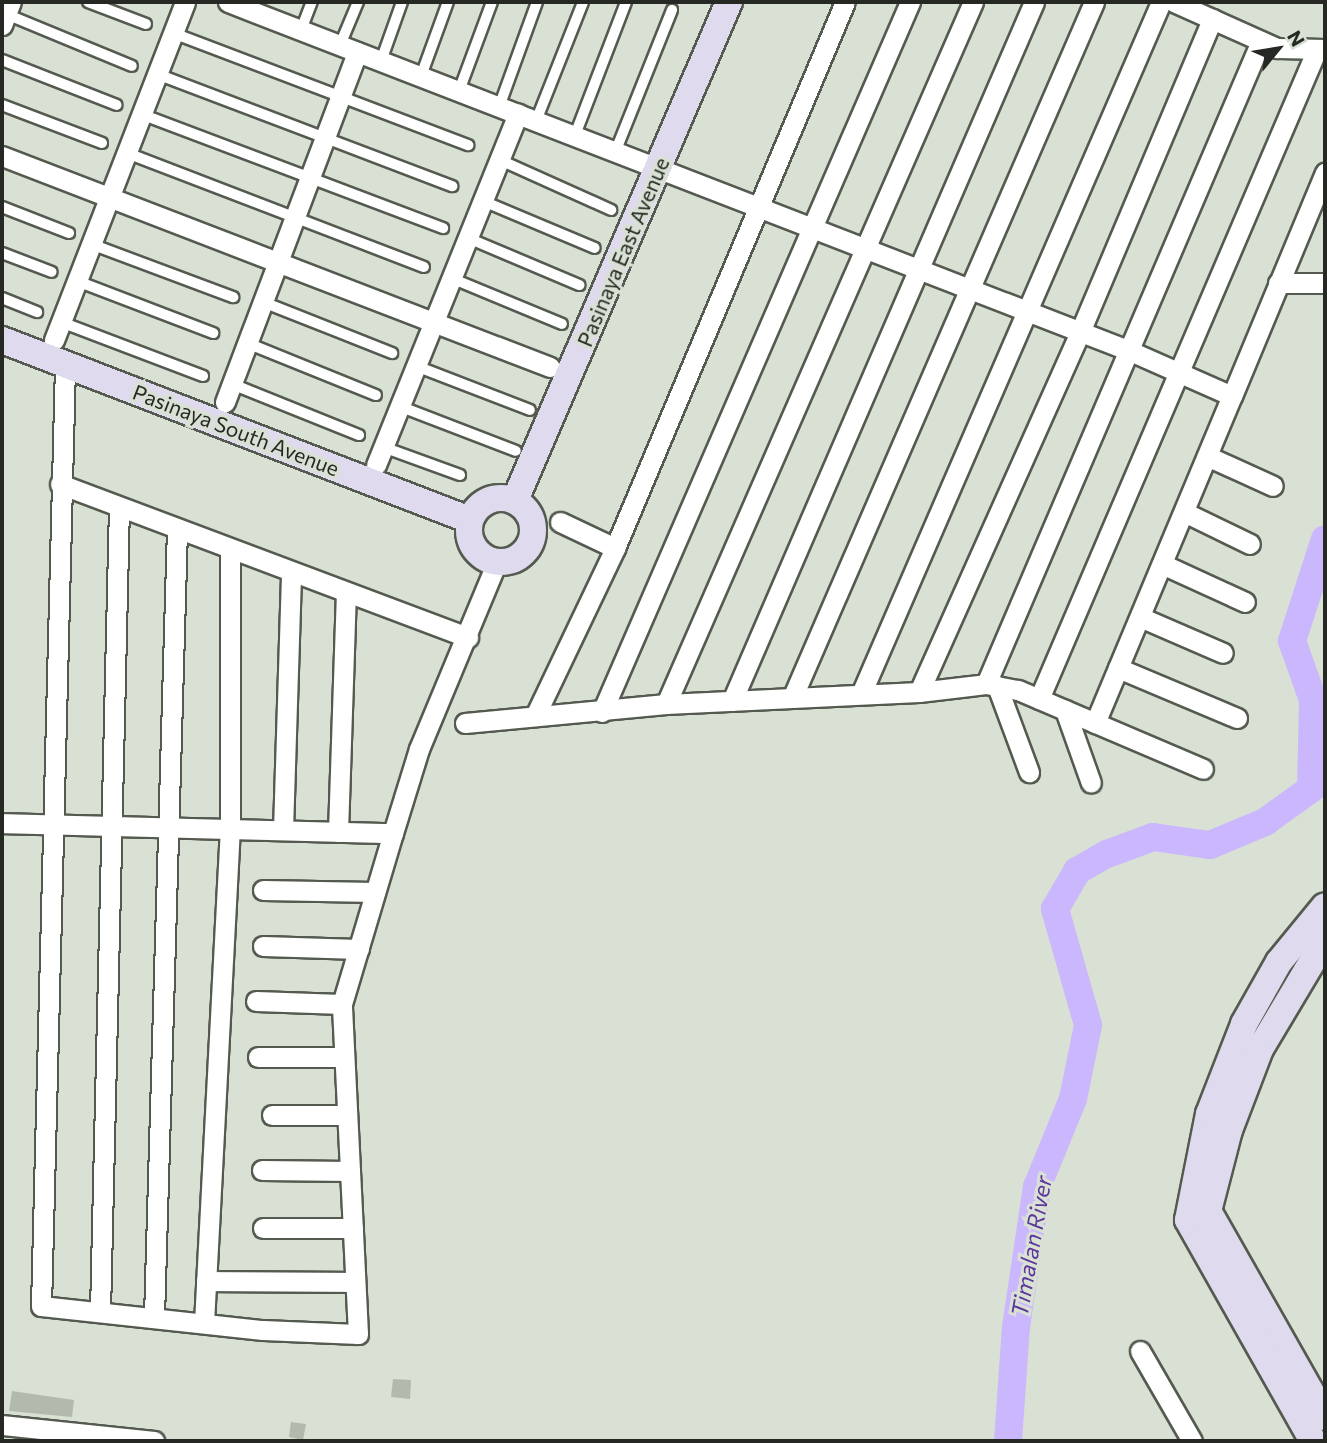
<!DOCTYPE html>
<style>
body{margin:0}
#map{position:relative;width:1327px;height:1443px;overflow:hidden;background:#d9e1d4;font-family:Commissioner,sans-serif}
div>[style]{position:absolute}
.river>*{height:28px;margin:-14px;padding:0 14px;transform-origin:14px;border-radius:14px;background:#cab7fe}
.building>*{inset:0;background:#b2baad}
.roads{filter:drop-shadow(2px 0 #545a4f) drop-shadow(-2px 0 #545a4f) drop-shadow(0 2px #545a4f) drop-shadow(0 -2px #545a4f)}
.lane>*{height:10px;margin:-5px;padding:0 5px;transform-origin:5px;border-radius:5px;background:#fff}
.street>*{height:19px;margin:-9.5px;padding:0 9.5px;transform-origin:9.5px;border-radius:9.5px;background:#fff}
.secondary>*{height:26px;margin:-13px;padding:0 13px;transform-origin:13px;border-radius:13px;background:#dfdaed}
.secondary>.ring{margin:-13px;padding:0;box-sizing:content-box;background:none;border:26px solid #dfdaed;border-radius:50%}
span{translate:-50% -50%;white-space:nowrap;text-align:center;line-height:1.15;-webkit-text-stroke:6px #d9e1d4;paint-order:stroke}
.street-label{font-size:21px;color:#252823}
.water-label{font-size:23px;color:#5d379c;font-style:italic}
.frame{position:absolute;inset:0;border:4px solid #252823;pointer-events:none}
.north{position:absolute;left:1243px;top:14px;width:70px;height:70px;-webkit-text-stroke:5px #d9e1d4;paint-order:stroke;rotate:60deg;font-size:19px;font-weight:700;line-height:28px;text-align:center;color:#252823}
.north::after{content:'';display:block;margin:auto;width:24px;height:32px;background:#252823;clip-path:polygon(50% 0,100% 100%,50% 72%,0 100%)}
</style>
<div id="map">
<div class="river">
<i style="left:1008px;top:1441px;width:114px;rotate:-86deg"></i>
<i style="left:1016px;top:1327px;width:142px;rotate:-81.5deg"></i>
<i style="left:1037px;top:1187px;width:95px;rotate:-67.8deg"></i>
<i style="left:1073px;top:1099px;width:76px;rotate:-78.5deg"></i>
<i style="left:1088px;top:1025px;width:121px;rotate:-105.9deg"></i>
<i style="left:1055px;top:909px;width:44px;rotate:-59.9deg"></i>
<i style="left:1077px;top:871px;width:34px;rotate:-30deg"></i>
<i style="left:1107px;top:854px;width:49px;rotate:-20.3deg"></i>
<i style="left:1153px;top:837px;width:58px;rotate:8deg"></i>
<i style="left:1210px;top:845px;width:60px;rotate:-22.7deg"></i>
<i style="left:1265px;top:822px;width:57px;rotate:-35.7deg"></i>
<i style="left:1311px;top:789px;width:89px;rotate:-88.7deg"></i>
<i style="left:1313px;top:700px;width:63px;rotate:-109.6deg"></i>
<i style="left:1292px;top:641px;width:107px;rotate:-72.1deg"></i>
</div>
<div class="building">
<i style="clip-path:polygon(393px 1379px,411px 1380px,410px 1399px,391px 1397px)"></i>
<i style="clip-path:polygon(12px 1391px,74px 1400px,72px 1417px,9px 1411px)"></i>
<i style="clip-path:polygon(291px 1422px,306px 1424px,303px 1440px,289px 1437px)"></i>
</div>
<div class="roads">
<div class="lane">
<i style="left:88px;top:2px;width:62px;rotate:20.8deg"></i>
<i style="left:6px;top:14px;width:136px;rotate:22.4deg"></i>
<i style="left:301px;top:30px;width:30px;rotate:-69deg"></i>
<i style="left:173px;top:33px;width:316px;rotate:20.8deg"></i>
<i style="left:340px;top:45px;width:47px;rotate:-67.3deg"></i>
<i style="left:2px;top:60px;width:123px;rotate:21.4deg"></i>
<i style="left:381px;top:61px;width:63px;rotate:-70.4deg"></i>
<i style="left:157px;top:74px;width:316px;rotate:20.8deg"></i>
<i style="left:421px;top:76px;width:79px;rotate:-70deg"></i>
<i style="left:459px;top:91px;width:95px;rotate:-69.7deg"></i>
<i style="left:2px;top:105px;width:107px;rotate:20.8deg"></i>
<i style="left:499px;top:107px;width:112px;rotate:-70.1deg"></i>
<i style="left:141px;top:114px;width:323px;rotate:20.7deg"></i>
<i style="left:536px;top:121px;width:128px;rotate:-68.4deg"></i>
<i style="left:575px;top:135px;width:142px;rotate:-69deg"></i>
<i style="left:616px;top:150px;width:151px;rotate:-68.2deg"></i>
<i style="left:127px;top:153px;width:318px;rotate:21deg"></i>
<i style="left:500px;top:160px;width:122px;rotate:24.2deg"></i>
<i style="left:483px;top:201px;width:121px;rotate:22.8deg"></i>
<i style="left:2px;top:207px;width:72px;rotate:21.2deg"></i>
<i style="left:468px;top:238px;width:121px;rotate:22.9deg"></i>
<i style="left:91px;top:244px;width:152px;rotate:20.5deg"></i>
<i style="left:2px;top:253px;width:53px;rotate:20.8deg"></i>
<i style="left:451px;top:278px;width:120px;rotate:22.5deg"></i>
<i style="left:77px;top:281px;width:146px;rotate:20.9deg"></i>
<i style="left:2px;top:298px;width:38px;rotate:22deg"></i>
<i style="left:263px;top:302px;width:139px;rotate:21.6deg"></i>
<i style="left:61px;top:322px;width:152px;rotate:20.8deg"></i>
<i style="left:247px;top:343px;width:139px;rotate:22deg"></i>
<i style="left:416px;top:366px;width:122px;rotate:21.1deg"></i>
<i style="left:232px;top:384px;width:137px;rotate:21.9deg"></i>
<i style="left:399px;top:406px;width:125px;rotate:21deg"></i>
<i style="left:383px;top:447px;width:82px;rotate:20deg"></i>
</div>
<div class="street">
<i style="left:228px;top:2px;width:967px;rotate:21.15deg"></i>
<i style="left:1130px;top:351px;width:111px;rotate:23.8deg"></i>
<i style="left:1232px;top:396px;width:242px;rotate:-67.4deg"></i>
<i style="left:1174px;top:2px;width:113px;rotate:24.1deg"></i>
<i style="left:1277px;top:48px;width:48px;rotate:1.2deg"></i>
<i style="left:2px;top:25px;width:25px;rotate:-69deg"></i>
<i style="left:2px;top:156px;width:587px;rotate:21.06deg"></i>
<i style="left:1278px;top:283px;width:47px"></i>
<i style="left:54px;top:340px;width:362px;rotate:-68.8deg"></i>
<i style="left:65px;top:365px;width:941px;rotate:91.46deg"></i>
<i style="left:41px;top:1306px;width:223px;rotate:6.2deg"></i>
<i style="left:263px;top:1330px;width:95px;rotate:2.4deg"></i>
<i style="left:358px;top:1334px;width:330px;rotate:-92.8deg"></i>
<i style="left:342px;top:1004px;width:178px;rotate:-73.4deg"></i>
<i style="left:225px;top:402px;width:374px;rotate:-69.3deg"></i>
<i style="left:1207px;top:456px;width:72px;rotate:24.4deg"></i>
<i style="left:376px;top:465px;width:379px;rotate:-68deg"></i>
<i style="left:60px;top:484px;width:436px;rotate:20.6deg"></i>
<i style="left:1184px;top:512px;width:73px;rotate:25.9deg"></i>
<i style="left:560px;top:522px;width:61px;rotate:25.3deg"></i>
<i style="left:1162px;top:564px;width:91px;rotate:24.6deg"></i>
<i style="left:1140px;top:617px;width:90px;rotate:23.4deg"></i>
<i style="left:1118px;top:668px;width:129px;rotate:22.8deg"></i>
<i style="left:986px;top:684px;width:699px;rotate:-66.84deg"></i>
<i style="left:997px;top:686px;width:92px;rotate:69.6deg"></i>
<i style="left:919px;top:692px;width:394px;rotate:-65.9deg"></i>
<i style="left:1080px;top:332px;width:340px;rotate:-67.1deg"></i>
<i style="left:861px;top:694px;width:754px;rotate:-66.56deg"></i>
<i style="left:793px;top:696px;width:756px;rotate:-66.55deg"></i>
<i style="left:1039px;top:699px;width:707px;rotate:-66.84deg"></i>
<i style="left:732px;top:701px;width:761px;rotate:-66.63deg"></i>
<i style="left:666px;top:704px;width:766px;rotate:-66.38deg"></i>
<i style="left:1065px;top:710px;width:77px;rotate:70.4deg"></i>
<i style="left:602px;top:712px;width:774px;rotate:-66.55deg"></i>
<i style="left:535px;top:716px;width:186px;rotate:-64.5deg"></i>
<i style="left:615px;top:548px;width:592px;rotate:-67.16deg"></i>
<i style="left:465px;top:723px;width:202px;rotate:-5.4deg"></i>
<i style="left:666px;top:704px;width:253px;rotate:-2.7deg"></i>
<i style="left:919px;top:692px;width:67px;rotate:-6.8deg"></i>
<i style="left:986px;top:684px;width:33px;rotate:11deg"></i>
<i style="left:1018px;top:690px;width:201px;rotate:23.1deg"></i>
<i style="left:1095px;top:723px;width:355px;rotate:-67.3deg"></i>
<i style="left:2px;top:823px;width:391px;rotate:1.5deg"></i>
<i style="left:393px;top:833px;width:88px;rotate:-72.8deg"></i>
<i style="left:419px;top:749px;width:203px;rotate:-67.4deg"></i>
<i style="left:283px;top:830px;width:258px;rotate:-88.2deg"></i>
<i style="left:338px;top:832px;width:240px;rotate:-88.1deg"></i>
<i style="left:263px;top:890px;width:112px;rotate:1deg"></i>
<i style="left:263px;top:946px;width:96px;rotate:1.8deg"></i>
<i style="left:256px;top:1001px;width:86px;rotate:2deg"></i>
<i style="left:258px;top:1057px;width:86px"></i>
<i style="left:272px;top:1115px;width:75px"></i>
<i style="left:262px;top:1170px;width:88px;rotate:0.7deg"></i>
<i style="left:263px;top:1228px;width:90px"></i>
<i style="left:206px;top:1281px;width:149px;rotate:0.4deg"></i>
<i style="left:100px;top:1312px;width:805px;rotate:-88.65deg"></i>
<i style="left:154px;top:1317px;width:787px;rotate:-88.33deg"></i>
<i style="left:204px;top:1323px;width:495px;rotate:-87deg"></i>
<i style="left:230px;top:829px;width:280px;rotate:-90deg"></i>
<i style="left:1140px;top:1351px;width:104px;rotate:60deg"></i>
<i style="left:2px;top:1425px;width:153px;rotate:6deg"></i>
</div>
<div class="secondary">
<i style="left:2px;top:340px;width:501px;rotate:21.04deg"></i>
<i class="ring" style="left:469px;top:498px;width:38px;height:38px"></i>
<i style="left:515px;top:500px;width:542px;rotate:-66.75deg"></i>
<i style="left:1325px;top:940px;width:127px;rotate:120.8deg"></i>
<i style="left:1260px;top:1049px;width:87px;rotate:110.9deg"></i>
<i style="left:1229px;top:1130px;width:84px;rotate:104.5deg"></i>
<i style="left:1208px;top:1211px;width:237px;rotate:60.4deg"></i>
<i style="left:1313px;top:1441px;width:254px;rotate:-119.5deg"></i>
<i style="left:1188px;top:1220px;width:108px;rotate:-78.8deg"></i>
<i style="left:1209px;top:1114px;width:97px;rotate:-68.7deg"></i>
<i style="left:1244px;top:1024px;width:71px;rotate:-60.6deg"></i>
<i style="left:1279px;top:962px;width:72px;rotate:-50.6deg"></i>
</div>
</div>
<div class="street-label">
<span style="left:623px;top:252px;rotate:-67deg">Pasinaya East Avenue</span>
<span style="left:236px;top:430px;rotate:21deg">Pasinaya South Avenue</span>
</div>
<div class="water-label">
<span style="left:1031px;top:1246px;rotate:-80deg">Timalan River</span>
</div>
<div class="frame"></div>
<div class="north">N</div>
</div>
